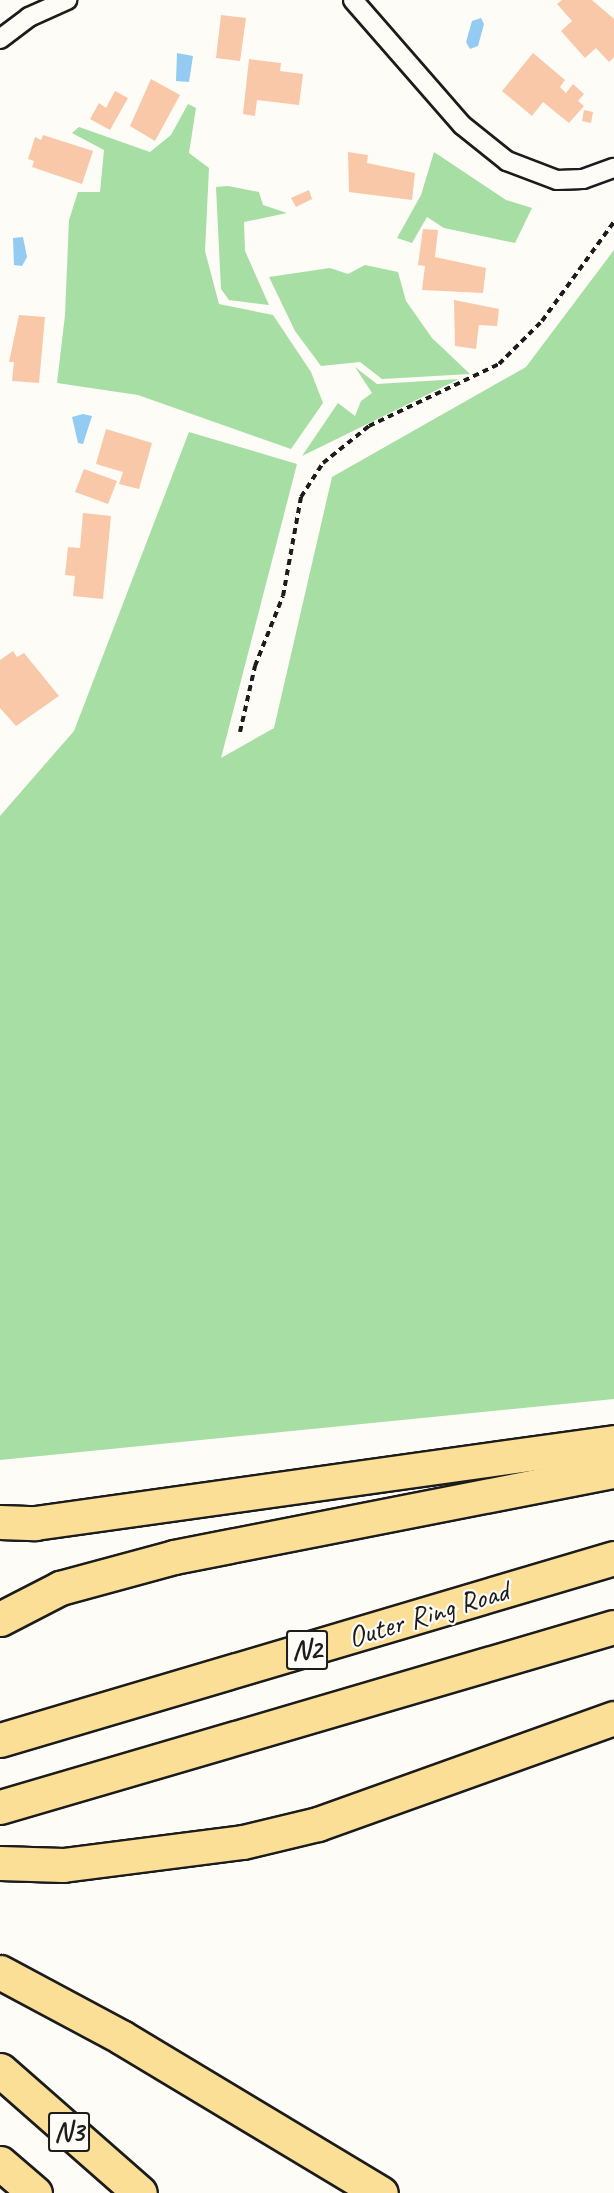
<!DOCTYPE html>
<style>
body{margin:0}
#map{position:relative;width:614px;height:2193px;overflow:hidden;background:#fdfcf7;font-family:Caveat,sans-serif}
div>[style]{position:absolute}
.green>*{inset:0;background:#a6dea3}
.water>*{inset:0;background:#93cbf2}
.building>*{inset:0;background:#f8c8a8}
.path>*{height:4px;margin-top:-2px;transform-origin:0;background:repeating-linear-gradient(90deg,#1c1c1c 0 6px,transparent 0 10.5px)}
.roads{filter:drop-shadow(2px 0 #1c1c1c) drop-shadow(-2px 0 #1c1c1c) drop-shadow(0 2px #1c1c1c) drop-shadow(0 -2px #1c1c1c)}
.minor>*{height:18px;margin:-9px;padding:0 9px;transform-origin:9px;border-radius:9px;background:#fdfcf7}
.motorway>*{height:33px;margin:-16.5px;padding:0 16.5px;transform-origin:16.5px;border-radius:16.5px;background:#fbdf96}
span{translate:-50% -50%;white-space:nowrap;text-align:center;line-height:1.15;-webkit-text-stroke:4.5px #fdfcf7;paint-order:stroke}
.shield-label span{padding:2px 4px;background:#fdfcf7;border:2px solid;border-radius:4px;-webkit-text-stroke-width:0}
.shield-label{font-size:28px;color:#1c1c1c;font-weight:700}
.street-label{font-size:30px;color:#1c1c1c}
</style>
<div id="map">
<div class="green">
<i style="clip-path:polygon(188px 104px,196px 108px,189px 153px,209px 168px,205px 251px,219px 304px,273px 315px,311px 372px,323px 403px,291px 449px,138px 395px,57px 383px,65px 315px,69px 220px,78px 192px,100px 192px,104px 150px,72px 133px,79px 127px,150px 152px,171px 135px)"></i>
<i style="clip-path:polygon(434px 152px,506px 200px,532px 208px,515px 243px,444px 228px,427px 217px,412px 243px,397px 238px,421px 195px)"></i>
<i style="clip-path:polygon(228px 186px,259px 192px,263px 205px,287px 213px,244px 222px,245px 251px,269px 305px,229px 300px,221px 289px,216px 187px)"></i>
<i style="clip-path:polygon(614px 250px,614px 1399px,0 1460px,0 816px,74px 731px,189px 432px,297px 464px,221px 758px,274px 728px,332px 477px,526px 367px)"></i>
<i style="clip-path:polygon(365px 265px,398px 272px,406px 301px,432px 338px,470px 374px,382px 379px,360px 362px,321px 366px,295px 331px,269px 277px,330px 268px,348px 274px)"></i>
<i style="clip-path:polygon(355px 367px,377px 384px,459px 379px,302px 456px,338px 403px,355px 416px,361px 401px,372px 393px)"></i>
</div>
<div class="water">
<i style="clip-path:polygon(481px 18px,484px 24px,478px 46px,470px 49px,466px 42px,472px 21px)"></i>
<i style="clip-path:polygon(177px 53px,193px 56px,189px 82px,176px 81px)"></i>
<i style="clip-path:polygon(23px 237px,27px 257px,22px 266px,14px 265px,13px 238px)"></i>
<i style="clip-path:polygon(83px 414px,92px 416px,83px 444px,78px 443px,72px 417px)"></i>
</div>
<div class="building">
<i style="clip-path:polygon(562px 0,592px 0,614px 19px,614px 57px,609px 62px,596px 48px,585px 58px,561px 31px,572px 21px,557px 4px)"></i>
<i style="clip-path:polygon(221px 15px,246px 18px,240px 61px,216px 58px)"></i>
<i style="clip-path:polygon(533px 53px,565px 80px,560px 87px,566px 93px,573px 84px,584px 94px,578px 101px,584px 106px,569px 123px,543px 102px,532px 116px,502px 91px)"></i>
<i style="clip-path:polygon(249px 59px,281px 63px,280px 71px,303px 74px,299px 105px,257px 100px,255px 116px,243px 114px)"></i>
<i style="clip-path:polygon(151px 79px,180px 95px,155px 141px,130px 126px)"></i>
<i style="clip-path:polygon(115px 91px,128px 98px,110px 130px,90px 119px,99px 103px,106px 108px)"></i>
<i style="clip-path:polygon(584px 110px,593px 112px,591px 123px,582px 121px)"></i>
<i style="clip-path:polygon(43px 135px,93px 151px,82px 184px,32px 167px,34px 161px,28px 159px,35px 137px,41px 140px)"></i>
<i style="clip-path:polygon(348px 152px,368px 155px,367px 163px,415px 173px,412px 200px,349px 192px)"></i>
<i style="clip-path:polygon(309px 190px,312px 199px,296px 207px,291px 198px)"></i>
<i style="clip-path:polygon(423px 229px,438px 230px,435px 257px,486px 268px,483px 293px,422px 290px,425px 266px,418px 265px)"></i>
<i style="clip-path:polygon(454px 300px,499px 309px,497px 326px,479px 325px,476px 349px,455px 346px)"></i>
<i style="clip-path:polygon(19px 315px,45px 317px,39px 383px,12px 381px,14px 362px,9px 362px)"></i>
<i style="clip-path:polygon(106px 429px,152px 443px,139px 489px,119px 484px,123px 472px,96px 464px)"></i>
<i style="clip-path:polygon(84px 469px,117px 481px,108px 504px,75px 492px)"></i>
<i style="clip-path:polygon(83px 513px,111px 516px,103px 599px,73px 596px,75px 576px,65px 575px,68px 547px,80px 548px)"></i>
<i style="clip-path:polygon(13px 651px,17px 657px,24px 653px,59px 696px,16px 726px,0 708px,0 660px)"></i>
</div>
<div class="path">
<i style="left:240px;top:732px;width:68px;rotate:-77.2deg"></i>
<i style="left:255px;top:666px;width:75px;rotate:-68.2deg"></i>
<i style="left:283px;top:596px;width:101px;rotate:-79.7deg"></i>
<i style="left:301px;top:497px;width:40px;rotate:-57.1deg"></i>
<i style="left:323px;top:463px;width:59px;rotate:-38.8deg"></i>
<i style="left:369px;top:426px;width:144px;rotate:-25.5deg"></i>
<i style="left:499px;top:364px;width:61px;rotate:-45deg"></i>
<i style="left:542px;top:321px;width:122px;rotate:-54deg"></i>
</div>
<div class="roads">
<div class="minor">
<i style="left:353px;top:0;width:166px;rotate:48.9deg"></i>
<i style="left:462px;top:125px;width:58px;rotate:38.7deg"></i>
<i style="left:507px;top:161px;width:53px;rotate:20.8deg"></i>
<i style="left:557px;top:180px;width:26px;rotate:-2deg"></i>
<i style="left:583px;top:179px;width:33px;rotate:-20deg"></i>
<i style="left:0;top:39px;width:36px;rotate:-37deg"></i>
<i style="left:29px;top:17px;width:42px;rotate:-24.1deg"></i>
</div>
<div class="motorway">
<i style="left:0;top:1522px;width:35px;rotate:2deg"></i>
<i style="left:35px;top:1523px;width:585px;rotate:-7.96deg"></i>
<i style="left:0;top:1619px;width:68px;rotate:-27.3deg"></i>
<i style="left:60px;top:1588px;width:118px;rotate:-15.2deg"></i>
<i style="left:174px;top:1557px;width:448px;rotate:-11.1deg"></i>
<i style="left:0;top:1740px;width:640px;rotate:-16.51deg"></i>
<i style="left:0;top:1807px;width:640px;rotate:-16.34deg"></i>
<i style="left:0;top:1863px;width:63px;rotate:1.8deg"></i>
<i style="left:63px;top:1865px;width:181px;rotate:-7.3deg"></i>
<i style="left:243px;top:1842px;width:77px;rotate:-13.5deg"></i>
<i style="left:318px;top:1824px;width:314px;rotate:-19.7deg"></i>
<i style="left:0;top:1972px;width:137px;rotate:28.2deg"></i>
<i style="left:121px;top:2037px;width:303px;rotate:31deg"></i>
<i style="left:0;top:2070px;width:186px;rotate:41.3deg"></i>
<i style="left:0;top:2163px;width:46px;rotate:40.6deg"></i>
</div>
</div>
<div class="shield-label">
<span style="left:307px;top:1650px">N2</span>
<span style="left:69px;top:2132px">N3</span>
</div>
<div class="street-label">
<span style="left:428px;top:1614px;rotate:-17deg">Outer Ring Road</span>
</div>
</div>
